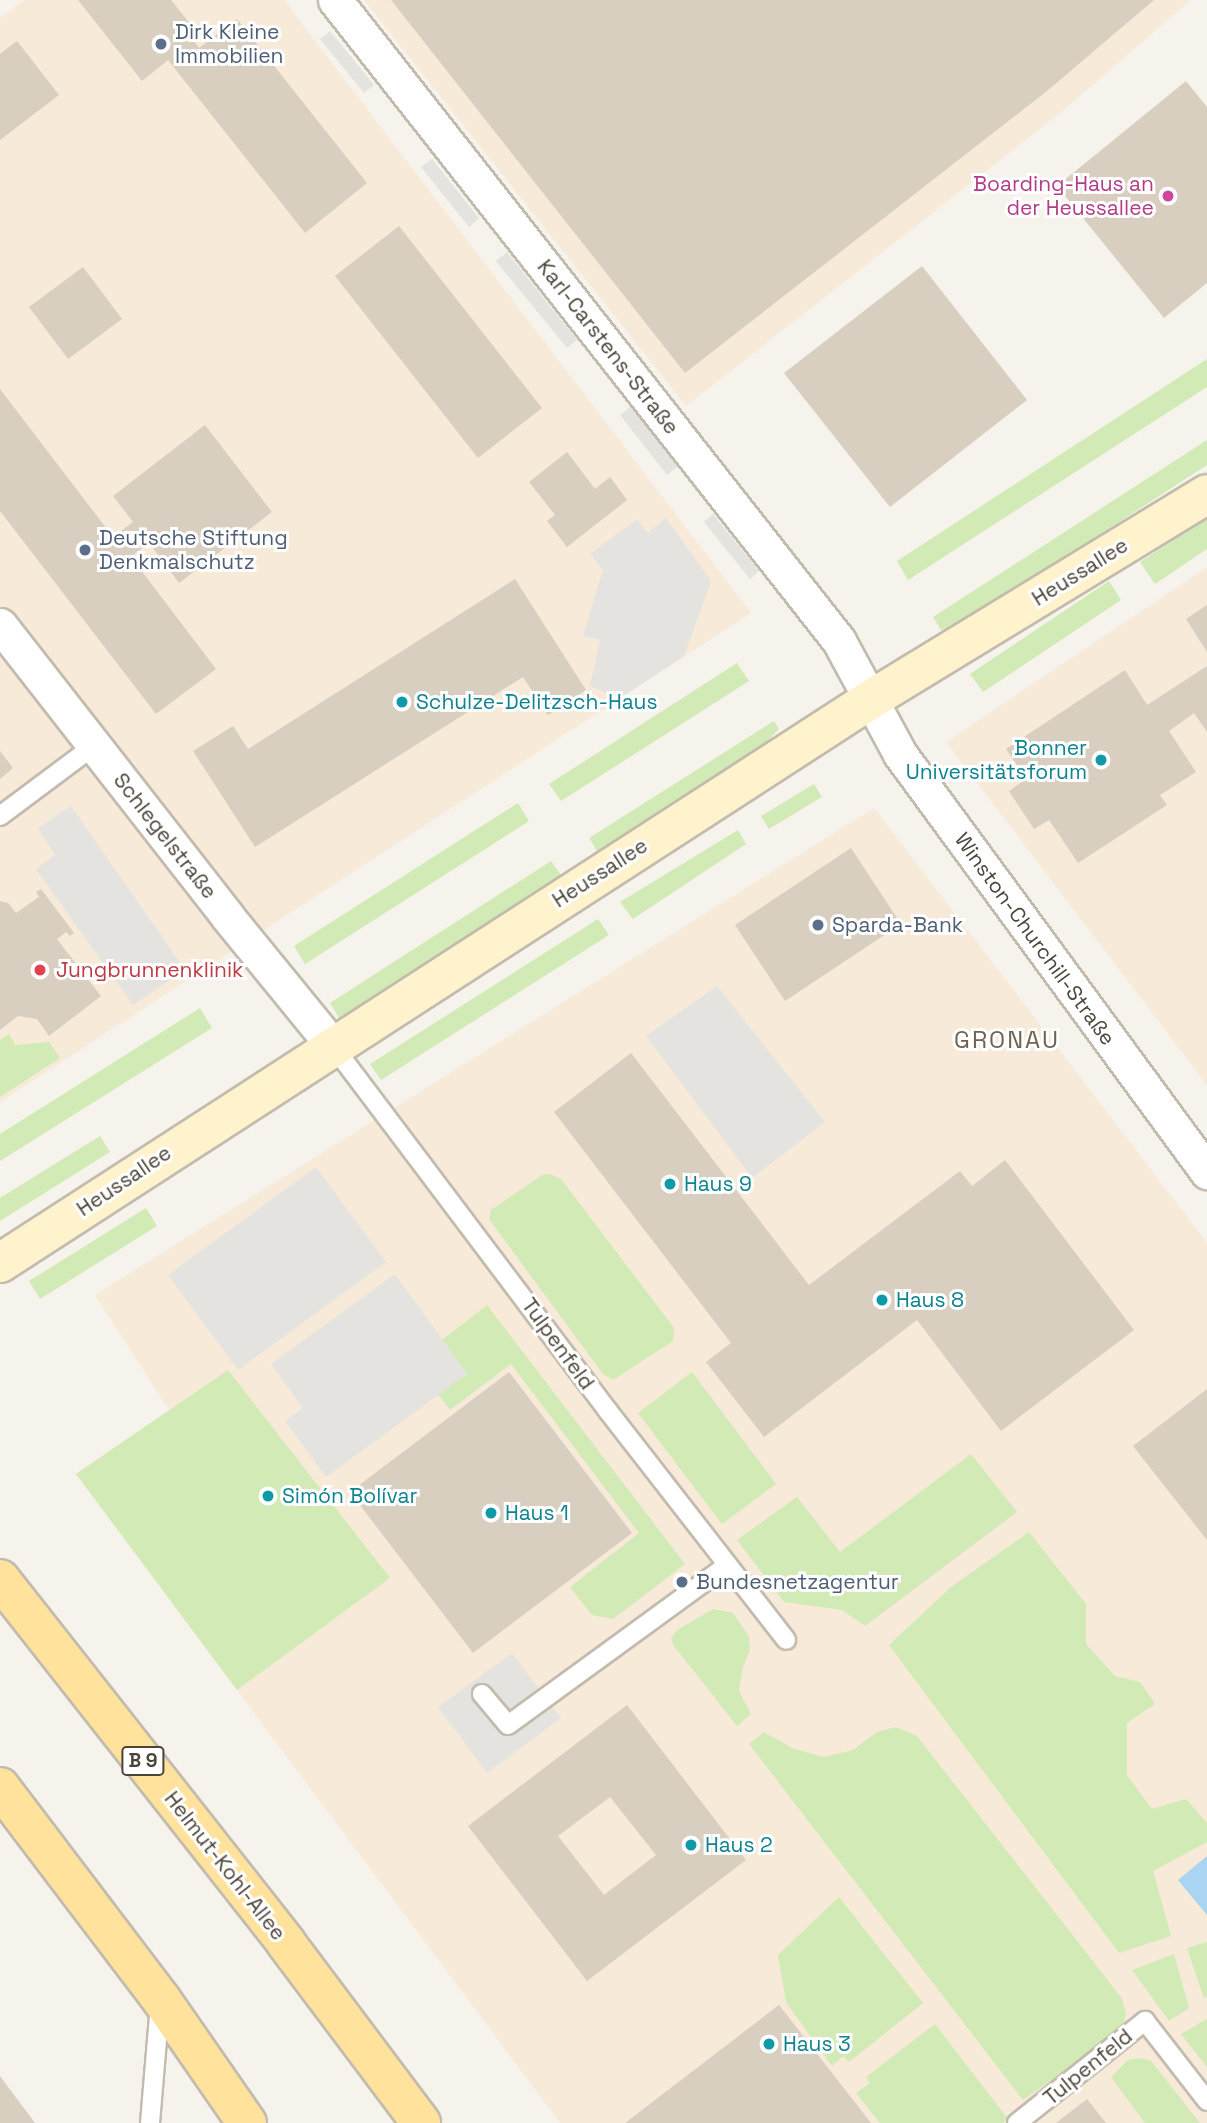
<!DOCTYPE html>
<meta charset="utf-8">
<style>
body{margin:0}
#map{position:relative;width:1207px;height:2123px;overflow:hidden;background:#f6f3ec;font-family:"Space Grotesk",sans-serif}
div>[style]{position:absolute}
.commercial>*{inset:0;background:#f7ead8}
.green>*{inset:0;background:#d2eab5}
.parking>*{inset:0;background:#e5e3e0}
.water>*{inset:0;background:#a9d4f2}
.building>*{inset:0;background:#d8cfc1}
.roads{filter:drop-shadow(2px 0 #c2bbae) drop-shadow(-2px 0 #c2bbae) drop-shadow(0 2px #c2bbae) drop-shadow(0 -2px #c2bbae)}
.lane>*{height:18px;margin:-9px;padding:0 9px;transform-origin:9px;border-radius:9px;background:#fff}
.street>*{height:33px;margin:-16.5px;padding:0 16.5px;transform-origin:16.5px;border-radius:16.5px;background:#fff}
.secondary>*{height:38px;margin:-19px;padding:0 19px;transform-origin:19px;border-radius:19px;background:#fff3cd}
.primary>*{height:38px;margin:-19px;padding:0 19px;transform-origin:19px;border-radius:19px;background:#ffe39c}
.dots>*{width:19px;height:19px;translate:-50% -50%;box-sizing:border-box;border:4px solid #fff;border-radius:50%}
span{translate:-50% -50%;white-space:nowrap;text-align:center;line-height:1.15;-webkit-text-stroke:6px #fff;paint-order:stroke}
.shield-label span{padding:2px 5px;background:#fff;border:2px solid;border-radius:5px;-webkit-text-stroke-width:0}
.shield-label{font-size:19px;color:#4b4439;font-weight:700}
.service-label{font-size:21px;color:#4e5e75}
.left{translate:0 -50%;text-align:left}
.hotel-label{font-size:21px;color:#b23c85}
.right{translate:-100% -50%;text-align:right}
.street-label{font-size:21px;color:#4b4439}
.culture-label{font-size:21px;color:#0d838f}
.health-label{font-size:21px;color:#be3a42}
.quarter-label{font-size:24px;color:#6e6250;letter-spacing:2px}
</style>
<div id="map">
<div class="commercial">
<i style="clip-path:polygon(24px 0,284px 0,751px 613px,0 1102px,0 18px)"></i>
<i style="clip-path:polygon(364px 0,1191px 0,1060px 113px,686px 406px)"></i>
<i style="clip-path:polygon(1207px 567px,1207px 1085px,946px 742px)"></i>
<i style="clip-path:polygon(874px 808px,1207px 1243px,1207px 2123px,560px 2123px,76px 1474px,169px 1410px,95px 1295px)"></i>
</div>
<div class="green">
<i style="clip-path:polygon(1207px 359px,1207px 387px,908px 580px,897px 561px)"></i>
<i style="clip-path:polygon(1207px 440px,1207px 465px,960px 625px,941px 630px,933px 617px)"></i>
<i style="clip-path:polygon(1207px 518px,1207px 549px,1155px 584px,1140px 562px)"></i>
<i style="clip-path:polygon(1109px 581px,1121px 600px,983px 692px,970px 674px)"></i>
<i style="clip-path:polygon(737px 663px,749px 681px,561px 801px,549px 784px)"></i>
<i style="clip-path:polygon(774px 721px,779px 729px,749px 760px,600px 856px,589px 838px)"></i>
<i style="clip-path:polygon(814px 784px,822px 797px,769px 829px,761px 816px)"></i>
<i style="clip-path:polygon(518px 803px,529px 821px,305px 964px,294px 946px)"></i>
<i style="clip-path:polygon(738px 830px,746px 844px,633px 919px,620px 902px)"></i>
<i style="clip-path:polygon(551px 861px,563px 878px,341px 1021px,330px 1003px)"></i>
<i style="clip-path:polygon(598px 919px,609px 935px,381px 1080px,370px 1064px)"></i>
<i style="clip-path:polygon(200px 1008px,212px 1028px,0 1161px,0 1134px)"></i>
<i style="clip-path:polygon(9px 1034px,15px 1045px,49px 1042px,60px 1058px,0 1097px,0 1040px)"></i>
<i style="clip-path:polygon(100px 1136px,110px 1152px,0 1221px,0 1198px)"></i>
<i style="clip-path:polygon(550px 1174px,561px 1179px,674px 1328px,673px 1341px,613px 1380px,603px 1374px,489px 1219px,491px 1210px,542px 1175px)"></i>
<i style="clip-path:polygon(146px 1208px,157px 1226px,40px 1299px,29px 1281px)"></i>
<i style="clip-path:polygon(487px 1305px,685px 1564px,613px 1619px,592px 1615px,570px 1587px,639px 1533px,511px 1364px,450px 1410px,438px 1394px,467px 1374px,442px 1340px)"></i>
<i style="clip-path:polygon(228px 1370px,390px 1578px,237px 1690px,76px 1474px)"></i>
<i style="clip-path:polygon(692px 1372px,776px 1484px,722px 1524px,638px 1413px)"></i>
<i style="clip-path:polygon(971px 1454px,1017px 1512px,865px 1626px,842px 1610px,784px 1602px,737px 1540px,797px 1497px,840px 1552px)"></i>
<i style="clip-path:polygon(1029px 1532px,1086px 1604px,1086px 1644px,1115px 1676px,1140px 1682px,1155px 1704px,1127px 1723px,1127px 1775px,1152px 1809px,1186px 1799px,1207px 1823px,1207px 1842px,1153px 1871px,1171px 1936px,1119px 1953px,889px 1645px,951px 1587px)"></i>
<i style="clip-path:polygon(713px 1609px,733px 1613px,749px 1636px,750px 1649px,743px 1667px,739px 1691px,751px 1714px,737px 1726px,674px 1646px,671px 1638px,677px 1630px)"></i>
<i style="clip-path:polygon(896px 1727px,917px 1736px,1121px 1997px,1126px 2012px,1122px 2031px,1023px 2100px,749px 1744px,764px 1732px,792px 1748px,823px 1757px,853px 1750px,877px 1732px)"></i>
<i style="clip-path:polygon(839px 1897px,923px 2003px,849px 2062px,843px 2056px,832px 2066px,786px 2002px,778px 1955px)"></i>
<i style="clip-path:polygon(1207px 1942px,1207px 1996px,1204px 1999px,1187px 1948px)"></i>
<i style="clip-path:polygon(1174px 1954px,1189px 2008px,1169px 2021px,1132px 1970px)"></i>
<i style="clip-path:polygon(1207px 2019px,1207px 2067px,1181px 2034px)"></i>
<i style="clip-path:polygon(935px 2024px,1008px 2119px,1003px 2123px,880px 2123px,856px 2093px,870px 2083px,866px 2077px)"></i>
<i style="clip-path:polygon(1140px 2058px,1151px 2061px,1200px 2123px,1145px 2123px,1111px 2077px,1128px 2060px)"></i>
</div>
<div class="parking">
<i style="clip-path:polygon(330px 31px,374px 85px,364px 93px,320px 39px)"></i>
<i style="clip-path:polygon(432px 159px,479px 218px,469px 227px,421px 167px)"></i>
<i style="clip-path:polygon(507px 252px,577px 340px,567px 348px,496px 261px)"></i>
<i style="clip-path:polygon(631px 406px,678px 466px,667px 475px,620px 415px)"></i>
<i style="clip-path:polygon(713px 514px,759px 571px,750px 579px,704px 522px)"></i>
<i style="clip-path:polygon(666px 518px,711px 581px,684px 656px,619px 699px,590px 686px,600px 640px,583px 636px,603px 570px,590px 554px,637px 519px,648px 533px)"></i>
<i style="clip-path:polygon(71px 806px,185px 970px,133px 1005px,36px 869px,55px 855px,38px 828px)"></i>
<i style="clip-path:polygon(717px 986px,825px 1122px,752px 1178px,646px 1036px)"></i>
<i style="clip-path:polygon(316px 1167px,386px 1262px,238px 1370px,168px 1275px)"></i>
<i style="clip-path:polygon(395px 1274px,467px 1374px,326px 1477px,285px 1421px,303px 1408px,271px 1364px)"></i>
<i style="clip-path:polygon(512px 1653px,561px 1718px,487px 1773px,438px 1707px)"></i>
</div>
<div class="water">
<i style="clip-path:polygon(1207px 1856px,1207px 1915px,1178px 1880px)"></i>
</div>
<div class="building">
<i style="clip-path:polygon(78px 0,171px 0,200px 36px,194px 41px,199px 48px,237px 19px,367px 183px,305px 233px,168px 60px,142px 81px)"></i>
<i style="clip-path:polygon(391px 0,1154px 0,1047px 91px,685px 373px)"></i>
<i style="clip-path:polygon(17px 41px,59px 95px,0 140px,0 54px)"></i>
<i style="clip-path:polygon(1186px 81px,1207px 107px,1207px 283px,1164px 318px,1057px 186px)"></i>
<i style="clip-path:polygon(399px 226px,542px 408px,478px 458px,335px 276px)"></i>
<i style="clip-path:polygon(922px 266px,1027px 400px,890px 507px,784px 373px)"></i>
<i style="clip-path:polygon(83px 267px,122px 319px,68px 359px,29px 307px)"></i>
<i style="clip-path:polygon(0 389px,113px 537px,133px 522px,113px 496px,205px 425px,272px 512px,179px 583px,149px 543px,131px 557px,216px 669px,156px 714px,0 511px)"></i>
<i style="clip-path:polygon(567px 452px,595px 489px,610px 477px,627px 500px,567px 547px,547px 521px,555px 515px,529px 482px)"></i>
<i style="clip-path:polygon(515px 579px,586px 690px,548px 715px,523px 677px,255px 847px,193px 751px,233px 726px,248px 749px)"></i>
<i style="clip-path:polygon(1207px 605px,1207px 652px,1186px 619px)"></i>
<i style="clip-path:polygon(1207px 666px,1207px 732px,1194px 713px,1169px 731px,1196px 772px,1160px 795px,1167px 805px,1078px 863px,1049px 820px,1034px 829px,1009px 791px,1026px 779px,1006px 749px,1125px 670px,1147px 705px)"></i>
<i style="clip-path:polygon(0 751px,13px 768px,0 779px)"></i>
<i style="clip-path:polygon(851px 848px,901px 924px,785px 1001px,735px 925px)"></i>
<i style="clip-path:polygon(41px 889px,74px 933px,70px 936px,66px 932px,57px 939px,60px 943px,101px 996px,49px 1036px,37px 1019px,18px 1016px,0 1030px,0 901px,8px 903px,16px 913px,39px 897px,36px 892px)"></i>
<i style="clip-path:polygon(631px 1053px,809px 1285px,960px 1171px,972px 1186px,1005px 1160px,1134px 1330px,1001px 1431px,917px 1320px,764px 1437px,706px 1362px,731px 1343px,554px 1112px)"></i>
<i style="clip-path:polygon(509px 1372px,632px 1533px,473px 1653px,350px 1492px)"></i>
<i style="clip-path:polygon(1207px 1389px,1207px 1540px,1133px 1446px)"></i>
<i style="clip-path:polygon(evenodd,627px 1705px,746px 1860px,587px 1981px,468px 1826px,627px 1705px,610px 1797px,656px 1855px,604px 1895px,558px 1836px,610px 1797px)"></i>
<i style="clip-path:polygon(779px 2005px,871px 2123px,625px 2123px)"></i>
<i style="clip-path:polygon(0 2076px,35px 2123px,0 2123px)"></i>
<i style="clip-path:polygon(1087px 2099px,1106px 2123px,1056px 2123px)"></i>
</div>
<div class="roads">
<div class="lane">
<i style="left:0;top:816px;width:119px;rotate:-36.8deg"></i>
<i style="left:333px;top:1046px;width:457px;rotate:53deg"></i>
<i style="left:608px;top:1411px;width:290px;rotate:52.1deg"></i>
<i style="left:482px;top:1694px;width:40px;rotate:50deg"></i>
<i style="left:508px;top:1725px;width:270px;rotate:-36.1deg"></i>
<i style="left:150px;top:2123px;width:119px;rotate:-85.2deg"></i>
<i style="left:1017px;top:2123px;width:164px;rotate:-38.6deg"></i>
<i style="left:1145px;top:2021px;width:101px;rotate:52.2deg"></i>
</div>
<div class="street">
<i style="left:335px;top:0;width:815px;rotate:51.82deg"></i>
<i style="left:839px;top:641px;width:128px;rotate:61.6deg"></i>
<i style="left:900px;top:754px;width:519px;rotate:53.7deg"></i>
<i style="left:0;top:625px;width:369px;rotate:52deg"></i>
<i style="left:227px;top:916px;width:168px;rotate:50.8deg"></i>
</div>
<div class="secondary">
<i style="left:0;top:1263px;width:1036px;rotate:-32.91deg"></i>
<i style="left:870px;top:700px;width:395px;rotate:-31.4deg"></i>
</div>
<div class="primary">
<i style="left:0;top:1579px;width:463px;rotate:51.8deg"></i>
<i style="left:286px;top:1943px;width:225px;rotate:53.1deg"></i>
<i style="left:0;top:1787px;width:266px;rotate:52.8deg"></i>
<i style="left:161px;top:1999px;width:151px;rotate:55.3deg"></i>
</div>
</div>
<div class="dots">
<i style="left:161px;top:44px;background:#5c6f8a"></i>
<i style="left:1168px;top:196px;background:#d1479c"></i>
<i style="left:85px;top:550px;background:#5c6f8a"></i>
<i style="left:402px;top:702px;background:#0f9aa8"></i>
<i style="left:1101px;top:760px;background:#0f9aa8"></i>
<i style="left:818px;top:925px;background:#5c6f8a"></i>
<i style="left:40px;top:970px;background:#e0444e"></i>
<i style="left:670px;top:1184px;background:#0f9aa8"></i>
<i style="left:882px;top:1300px;background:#0f9aa8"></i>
<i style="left:268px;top:1496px;background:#0f9aa8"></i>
<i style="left:491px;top:1513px;background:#0f9aa8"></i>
<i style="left:682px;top:1582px;background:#5c6f8a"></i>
<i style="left:691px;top:1845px;background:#0f9aa8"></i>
<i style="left:769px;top:2044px;background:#0f9aa8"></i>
</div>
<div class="shield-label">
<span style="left:143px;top:1761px">B 9</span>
</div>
<div class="service-label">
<span class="left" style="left:175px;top:44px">Dirk Kleine<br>Immobilien</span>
<span class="left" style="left:99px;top:550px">Deutsche Stiftung<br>Denkmalschutz</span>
<span class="left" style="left:832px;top:925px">Sparda-Bank</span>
<span class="left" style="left:696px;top:1582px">Bundesnetzagentur</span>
</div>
<div class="hotel-label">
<span class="right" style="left:1154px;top:196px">Boarding-Haus an<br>der Heussallee</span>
</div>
<div class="street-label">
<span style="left:608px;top:347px;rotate:52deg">Karl-Carstens-Straße</span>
<span style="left:1080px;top:572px;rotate:-32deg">Heussallee</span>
<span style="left:165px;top:836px;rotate:52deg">Schlegelstraße</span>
<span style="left:600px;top:873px;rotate:-33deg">Heussallee</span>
<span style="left:1035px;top:939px;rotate:54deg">Winston-Churchill-Straße</span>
<span style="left:124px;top:1181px;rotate:-34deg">Heussallee</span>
<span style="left:558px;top:1344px;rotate:54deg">Tulpenfeld</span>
<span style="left:225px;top:1866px;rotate:52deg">Helmut-Kohl-Allee</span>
<span style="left:1088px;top:2067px;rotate:-39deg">Tulpenfeld</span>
</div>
<div class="culture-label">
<span class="left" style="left:416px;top:702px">Schulze-Delitzsch-Haus</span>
<span class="right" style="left:1087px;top:760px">Bonner<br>Universitätsforum</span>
<span class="left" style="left:684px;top:1184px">Haus 9</span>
<span class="left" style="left:896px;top:1300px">Haus 8</span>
<span class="left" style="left:282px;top:1496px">Simón Bolívar</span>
<span class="left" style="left:505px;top:1513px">Haus 1</span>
<span class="left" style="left:705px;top:1845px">Haus 2</span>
<span class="left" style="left:783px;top:2044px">Haus 3</span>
</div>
<div class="health-label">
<span class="left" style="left:56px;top:970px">Jungbrunnenklinik</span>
</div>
<div class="quarter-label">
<span style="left:1007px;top:1040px">GRONAU</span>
</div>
</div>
